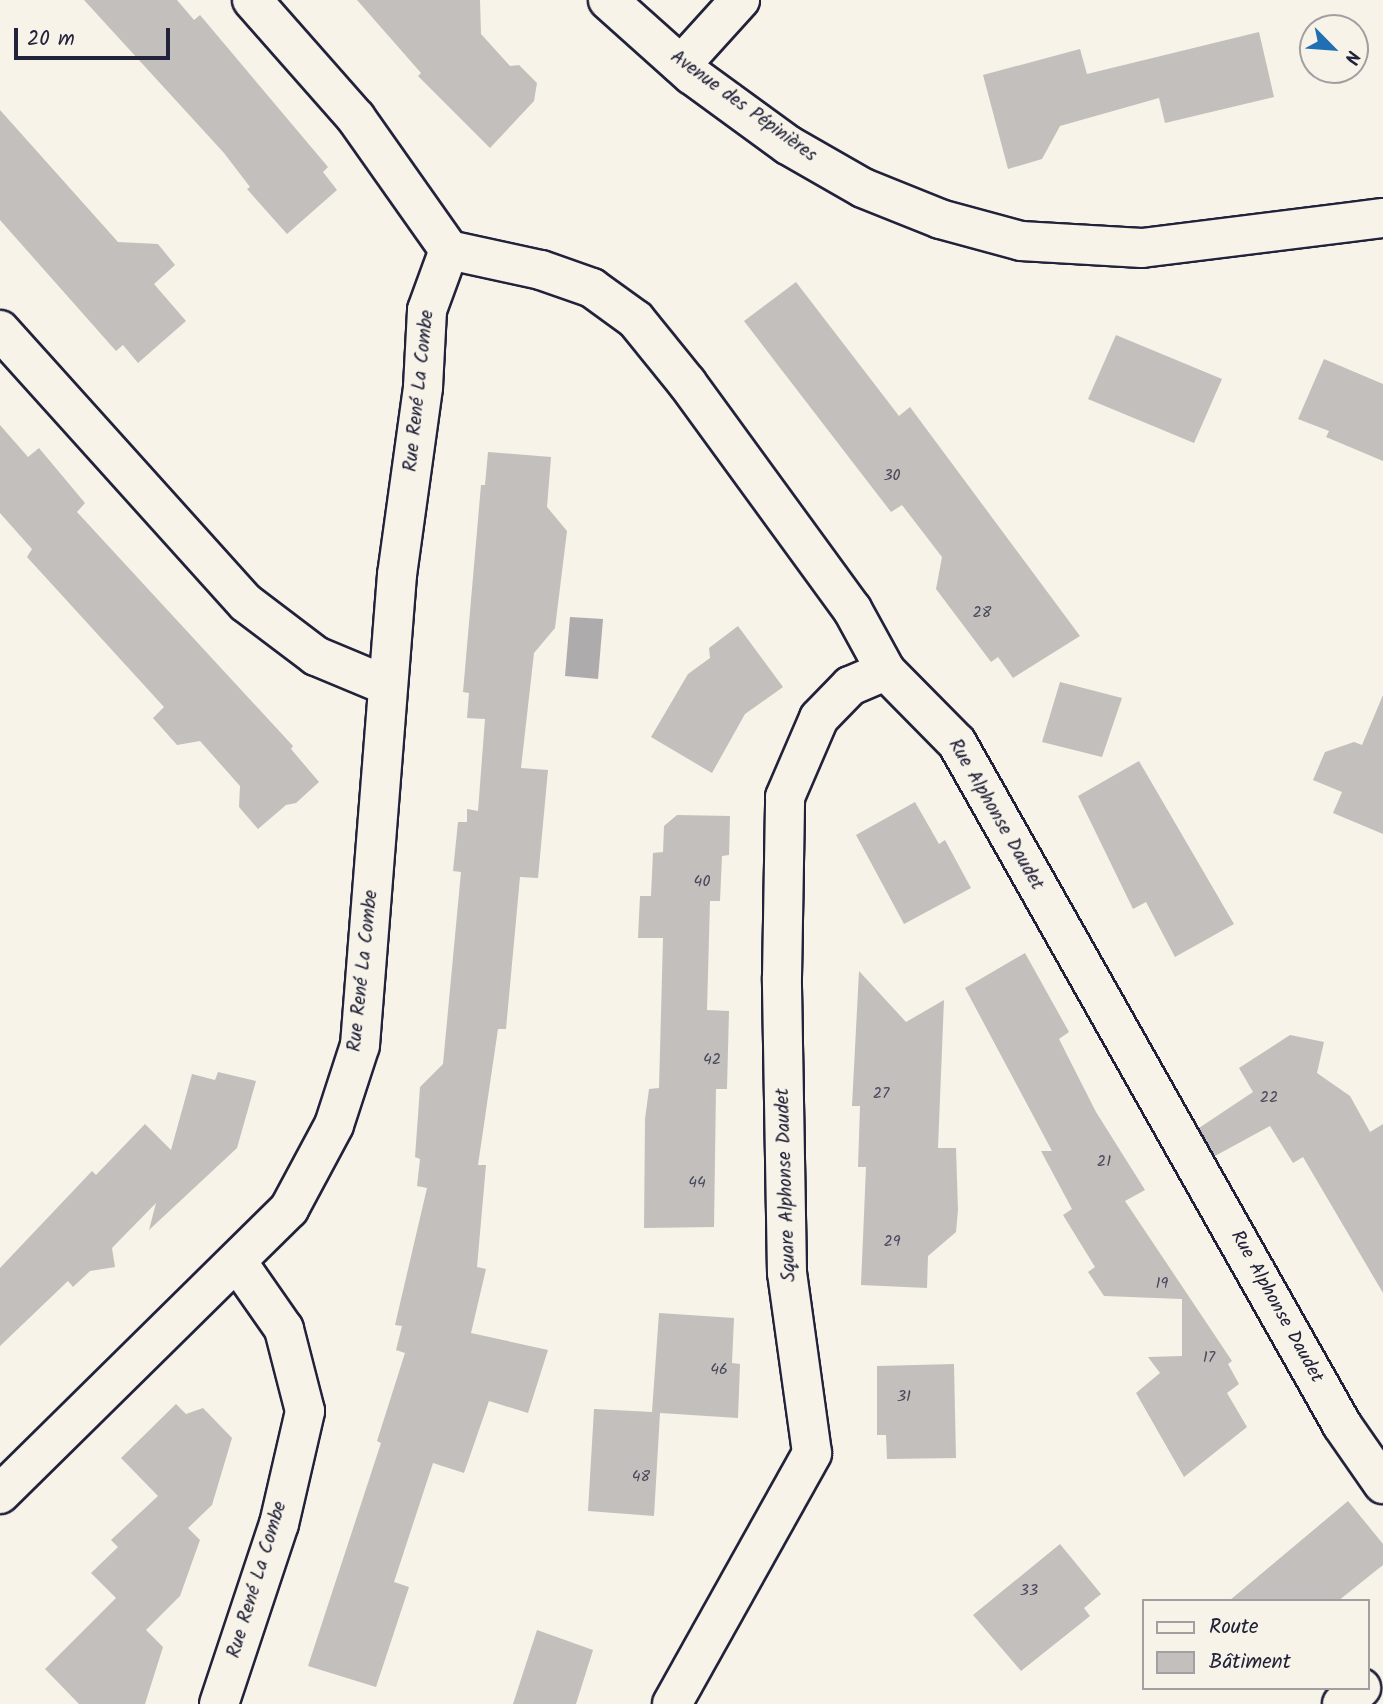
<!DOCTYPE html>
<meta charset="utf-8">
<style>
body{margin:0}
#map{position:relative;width:1383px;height:1704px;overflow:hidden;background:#f7f3e8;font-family:Kalam,sans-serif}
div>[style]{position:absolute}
.water>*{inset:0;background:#aeabad}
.building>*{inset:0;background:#c2bfbd}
.roads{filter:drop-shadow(2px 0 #22223b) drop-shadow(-2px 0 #22223b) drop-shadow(0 2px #22223b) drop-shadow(0 -2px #22223b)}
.minor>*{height:38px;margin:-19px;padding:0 19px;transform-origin:19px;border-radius:19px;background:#f7f3e8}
span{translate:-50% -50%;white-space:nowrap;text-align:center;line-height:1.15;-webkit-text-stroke:7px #f7f3e8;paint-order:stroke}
.number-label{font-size:16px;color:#4a495c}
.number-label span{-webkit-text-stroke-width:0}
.street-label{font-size:19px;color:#22223b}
.legend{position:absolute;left:1142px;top:1599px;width:228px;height:91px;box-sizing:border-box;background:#f7f3e8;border:2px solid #a29fa3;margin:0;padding:9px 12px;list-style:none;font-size:21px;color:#22223b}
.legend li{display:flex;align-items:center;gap:14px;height:35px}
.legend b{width:35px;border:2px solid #a29fa3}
.north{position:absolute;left:1299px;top:14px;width:70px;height:70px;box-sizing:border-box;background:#f7f3e8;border:2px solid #a29fa3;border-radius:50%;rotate:115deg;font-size:19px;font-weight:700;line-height:28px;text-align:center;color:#22223b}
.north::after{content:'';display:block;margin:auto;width:24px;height:32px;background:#1f6fb2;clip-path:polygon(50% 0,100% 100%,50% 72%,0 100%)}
.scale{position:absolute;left:14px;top:28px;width:156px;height:32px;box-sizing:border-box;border:4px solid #22223b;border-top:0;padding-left:9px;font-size:21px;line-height:24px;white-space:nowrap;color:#22223b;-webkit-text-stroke:5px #f7f3e8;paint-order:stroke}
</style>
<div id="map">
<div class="water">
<i style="clip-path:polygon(570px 617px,603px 619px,598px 679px,565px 676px)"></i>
</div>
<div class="building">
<i style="clip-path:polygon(84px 0,177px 0,194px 20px,200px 15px,328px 167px,323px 172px,337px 190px,287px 234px,247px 189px,250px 187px,224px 153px)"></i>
<i style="clip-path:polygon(357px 0,480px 0,481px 34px,510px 66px,519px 65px,537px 83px,534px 101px,490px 148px,418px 76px,421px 73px)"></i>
<i style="clip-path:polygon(1259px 32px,1274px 97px,1165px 123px,1159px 98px,1060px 126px,1042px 159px,1008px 169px,983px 75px,1080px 49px,1087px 74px)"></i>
<i style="clip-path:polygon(0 110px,118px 242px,158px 244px,175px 265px,154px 284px,186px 321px,138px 363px,123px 345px,116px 351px,0 220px)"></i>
<i style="clip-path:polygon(796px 282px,899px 416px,910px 407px,1080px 636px,1013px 678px,998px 657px,991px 662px,936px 589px,942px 557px,902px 505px,891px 512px,744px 321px)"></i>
<i style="clip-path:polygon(1116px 335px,1222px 379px,1194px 443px,1088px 399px)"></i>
<i style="clip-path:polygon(1324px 359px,1383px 384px,1383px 461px,1326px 437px,1329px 431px,1298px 419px)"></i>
<i style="clip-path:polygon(0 425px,28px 457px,39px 448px,85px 503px,77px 512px,293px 746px,291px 749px,319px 782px,296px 803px,286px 805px,258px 829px,239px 807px,240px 786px,200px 741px,177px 745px,153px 718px,164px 707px,27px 557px,32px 549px,0 513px)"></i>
<i style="clip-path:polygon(488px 452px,551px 457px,547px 507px,567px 531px,555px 628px,534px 653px,521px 768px,548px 770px,538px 878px,520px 877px,506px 1029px,498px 1029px,478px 1165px,486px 1165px,477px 1267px,486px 1269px,471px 1333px,548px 1350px,528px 1413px,489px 1401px,464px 1473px,433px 1463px,394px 1582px,409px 1587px,376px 1687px,308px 1666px,381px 1443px,377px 1441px,405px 1353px,396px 1350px,402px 1326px,395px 1325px,427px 1188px,417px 1186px,420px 1159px,415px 1157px,420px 1087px,443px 1064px,461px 872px,453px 871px,458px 822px,467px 822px,467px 809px,478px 811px,485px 719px,467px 718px,469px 693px,463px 692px,481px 485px,485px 485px)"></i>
<i style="clip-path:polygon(738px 626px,783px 687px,745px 714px,712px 773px,651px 737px,688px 674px,710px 658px,709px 648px)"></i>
<i style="clip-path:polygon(1060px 682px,1122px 698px,1102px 757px,1042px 742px)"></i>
<i style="clip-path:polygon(1383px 695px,1383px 834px,1333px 813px,1342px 792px,1313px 780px,1325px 752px,1354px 742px,1362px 745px)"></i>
<i style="clip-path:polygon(1139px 761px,1234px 924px,1175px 957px,1146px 902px,1133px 909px,1078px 796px)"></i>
<i style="clip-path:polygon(915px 802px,939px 844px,945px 840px,971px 888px,904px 924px,856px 835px)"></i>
<i style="clip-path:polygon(677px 815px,730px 816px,729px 855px,722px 856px,720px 901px,710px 901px,707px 1010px,729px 1011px,727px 1089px,716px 1089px,714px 1227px,644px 1228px,645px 1119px,649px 1089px,659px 1088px,663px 938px,638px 938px,640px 896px,651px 896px,653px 853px,663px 852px,664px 826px)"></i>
<i style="clip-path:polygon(1025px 953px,1069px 1032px,1059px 1039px,1096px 1112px,1145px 1190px,1125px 1201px,1232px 1361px,1228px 1364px,1239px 1384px,1227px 1393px,1247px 1427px,1184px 1477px,1136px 1393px,1160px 1373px,1148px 1357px,1182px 1356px,1182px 1299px,1104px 1296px,1088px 1272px,1095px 1267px,1063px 1215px,1072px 1209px,1041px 1151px,1052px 1151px,965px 988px)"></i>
<i style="clip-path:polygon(859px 971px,906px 1022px,944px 1000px,938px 1148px,956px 1148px,958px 1210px,956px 1232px,928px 1256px,927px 1288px,861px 1285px,866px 1167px,858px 1167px,860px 1106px,852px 1106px)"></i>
<i style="clip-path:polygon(1290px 1035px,1324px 1042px,1317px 1073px,1350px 1096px,1370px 1132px,1383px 1124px,1383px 1293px,1303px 1157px,1293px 1163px,1270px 1126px,1215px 1156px,1199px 1128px,1253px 1092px,1239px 1068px)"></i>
<i style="clip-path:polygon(218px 1072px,256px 1081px,237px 1148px,149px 1230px,156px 1203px,112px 1248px,115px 1267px,90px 1271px,73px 1287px,68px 1281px,0 1346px,0 1268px,92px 1171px,96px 1175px,145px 1124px,171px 1150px,192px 1074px,215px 1080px)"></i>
<i style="clip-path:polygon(659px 1313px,734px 1318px,732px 1363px,740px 1364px,738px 1418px,660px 1413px,654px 1516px,588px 1511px,594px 1409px,652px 1412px)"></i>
<i style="clip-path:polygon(954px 1364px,956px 1458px,887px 1459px,886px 1435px,877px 1435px,877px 1366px)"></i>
<i style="clip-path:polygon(176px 1404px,186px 1414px,203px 1408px,232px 1438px,212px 1505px,188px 1528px,200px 1540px,180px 1596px,146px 1630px,163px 1647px,145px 1704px,79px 1704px,45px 1669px,116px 1598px,91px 1573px,118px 1547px,111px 1540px,158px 1496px,121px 1458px)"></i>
<i style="clip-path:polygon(1348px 1501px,1383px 1544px,1383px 1565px,1338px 1601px,1229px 1601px)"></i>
<i style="clip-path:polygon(1060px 1544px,1101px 1594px,1084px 1608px,1090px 1616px,1021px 1671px,973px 1615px)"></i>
<i style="clip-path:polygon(537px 1630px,593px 1650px,576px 1704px,513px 1704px)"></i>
</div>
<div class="roads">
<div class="minor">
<i style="left:252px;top:0;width:157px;rotate:48.6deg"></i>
<i style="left:356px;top:118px;width:161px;rotate:54.8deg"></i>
<i style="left:608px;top:0;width:113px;rotate:41.8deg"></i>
<i style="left:692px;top:75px;width:119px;rotate:36.1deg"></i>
<i style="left:788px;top:145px;width:86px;rotate:29.8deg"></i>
<i style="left:863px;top:188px;width:83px;rotate:21.9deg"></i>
<i style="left:940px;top:219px;width:84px;rotate:15.2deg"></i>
<i style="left:1021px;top:241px;width:121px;rotate:3.3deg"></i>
<i style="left:1142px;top:248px;width:243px;rotate:-7.1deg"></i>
<i style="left:681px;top:65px;width:88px;rotate:-47.8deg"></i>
<i style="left:449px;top:250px;width:94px;rotate:12.3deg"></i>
<i style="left:541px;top:270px;width:54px;rotate:19.4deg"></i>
<i style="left:592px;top:288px;width:54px;rotate:36deg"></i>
<i style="left:636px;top:320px;width:81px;rotate:51deg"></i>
<i style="left:687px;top:383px;width:280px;rotate:53.9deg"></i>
<i style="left:852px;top:609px;width:71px;rotate:61.3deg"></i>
<i style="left:886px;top:671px;width:101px;rotate:45.4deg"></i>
<i style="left:957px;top:743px;width:783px;rotate:60.55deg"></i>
<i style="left:1342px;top:1425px;width:72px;rotate:55.2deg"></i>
<i style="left:0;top:330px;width:367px;rotate:48deg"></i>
<i style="left:246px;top:603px;width:88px;rotate:37.1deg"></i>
<i style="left:316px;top:656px;width:78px;rotate:22.6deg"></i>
<i style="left:0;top:1494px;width:406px;rotate:-44.6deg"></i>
<i style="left:289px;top:1209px;width:95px;rotate:-61.8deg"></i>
<i style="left:334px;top:1125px;width:84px;rotate:-72deg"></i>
<i style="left:360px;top:1045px;width:471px;rotate:-85.5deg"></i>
<i style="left:397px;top:575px;width:190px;rotate:-82.1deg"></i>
<i style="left:423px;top:387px;width:77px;rotate:-87deg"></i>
<i style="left:427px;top:310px;width:64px;rotate:-69.9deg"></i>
<i style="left:219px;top:1704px;width:190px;rotate:-71.6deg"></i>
<i style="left:279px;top:1524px;width:116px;rotate:-77deg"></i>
<i style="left:305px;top:1411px;width:85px;rotate:-104.4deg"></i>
<i style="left:284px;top:1329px;width:80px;rotate:-124.9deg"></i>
<i style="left:672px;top:1704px;width:287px;rotate:-60.8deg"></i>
<i style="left:812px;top:1453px;width:182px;rotate:-97.9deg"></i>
<i style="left:787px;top:1273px;width:296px;rotate:-91deg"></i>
<i style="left:782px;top:977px;width:180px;rotate:-89deg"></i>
<i style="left:785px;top:797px;width:86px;rotate:-66.7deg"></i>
<i style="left:819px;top:718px;width:45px;rotate:-45.9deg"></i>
<i style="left:850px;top:686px;width:39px;rotate:-23deg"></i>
<i style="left:1342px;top:1704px;width:25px;rotate:-40deg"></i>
</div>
</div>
<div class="number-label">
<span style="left:892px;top:476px">30</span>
<span style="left:982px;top:613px">28</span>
<span style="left:702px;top:882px">40</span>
<span style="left:712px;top:1060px">42</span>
<span style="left:881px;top:1094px">27</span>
<span style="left:1269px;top:1098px">22</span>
<span style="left:1104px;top:1162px">21</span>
<span style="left:697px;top:1183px">44</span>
<span style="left:892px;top:1242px">29</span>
<span style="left:1162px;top:1284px">19</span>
<span style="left:1209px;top:1358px">17</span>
<span style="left:719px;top:1370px">46</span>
<span style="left:904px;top:1397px">31</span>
<span style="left:641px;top:1477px">48</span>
<span style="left:1029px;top:1591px">33</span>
</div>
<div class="street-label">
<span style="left:743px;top:107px;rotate:36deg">Avenue des Pépinières</span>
<span style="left:420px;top:391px;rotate:-84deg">Rue René La Combe</span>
<span style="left:995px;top:815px;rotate:60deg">Rue Alphonse Daudet</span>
<span style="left:364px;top:971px;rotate:-84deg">Rue René La Combe</span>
<span style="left:787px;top:1185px;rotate:-92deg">Square Alphonse Daudet</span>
<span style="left:1276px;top:1307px;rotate:61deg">Rue Alphonse Daudet</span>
<span style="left:258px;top:1580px;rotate:-73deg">Rue René La Combe</span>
</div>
<ul class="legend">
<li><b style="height:9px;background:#f7f3e8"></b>Route</li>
<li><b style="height:19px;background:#c2bfbd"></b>Bâtiment</li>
</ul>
<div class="north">N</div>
<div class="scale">20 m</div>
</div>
